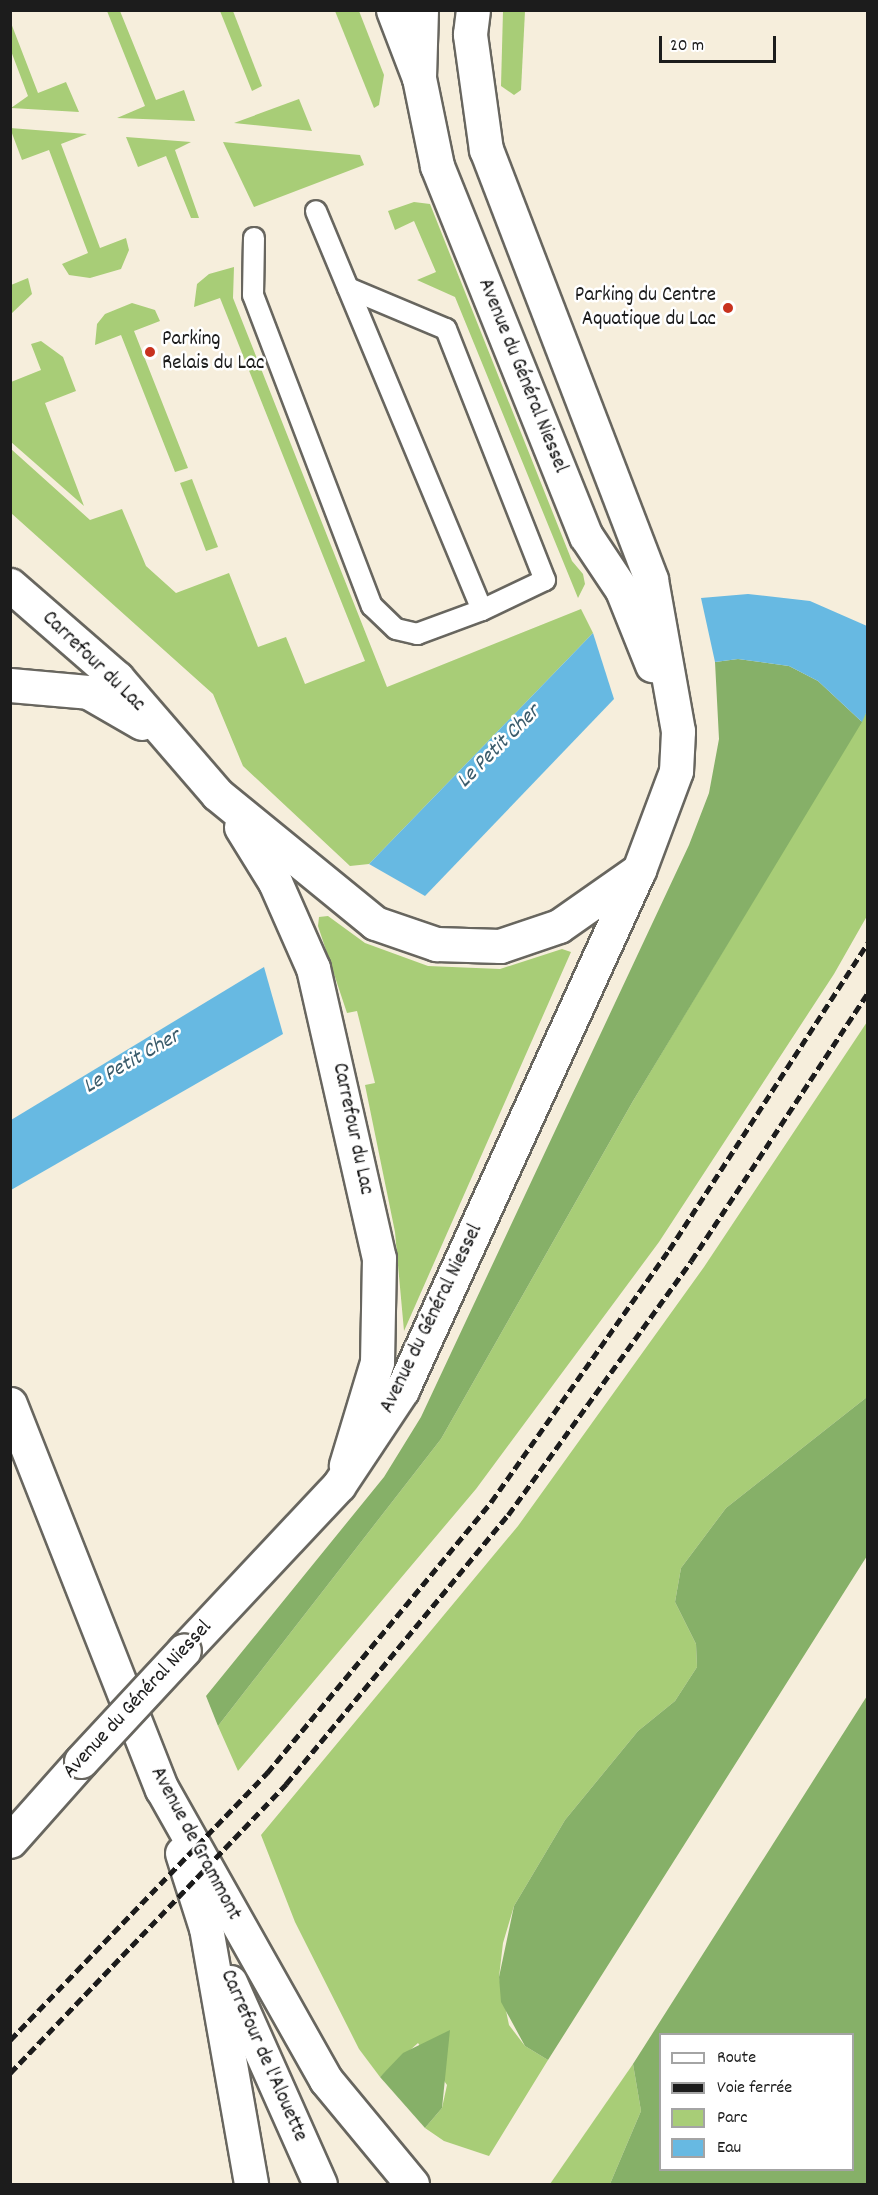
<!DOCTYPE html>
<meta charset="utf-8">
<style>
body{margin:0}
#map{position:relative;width:878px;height:2195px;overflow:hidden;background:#f6eedc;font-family:Dekko,sans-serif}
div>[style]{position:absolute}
.green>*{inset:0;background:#a8cd77}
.forest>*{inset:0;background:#86b068}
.water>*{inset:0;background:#67b9e2}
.roads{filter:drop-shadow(2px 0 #68665f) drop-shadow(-2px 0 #68665f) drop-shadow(0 2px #68665f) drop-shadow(0 -2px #68665f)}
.lane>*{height:20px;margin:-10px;padding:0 10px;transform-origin:10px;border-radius:10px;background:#fff}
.street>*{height:33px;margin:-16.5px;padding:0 16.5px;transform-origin:16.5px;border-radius:16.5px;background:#fff}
.secondary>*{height:33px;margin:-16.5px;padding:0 16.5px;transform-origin:16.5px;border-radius:16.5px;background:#fff}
.primary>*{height:33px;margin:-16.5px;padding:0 16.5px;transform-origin:16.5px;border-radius:16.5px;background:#fff}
.rail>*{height:4.5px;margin-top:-2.25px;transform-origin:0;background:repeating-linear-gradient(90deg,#1c1c1c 0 9px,transparent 0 13.5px)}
.bridges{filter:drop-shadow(2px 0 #68665f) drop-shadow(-2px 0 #68665f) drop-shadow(0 2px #68665f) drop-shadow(0 -2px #68665f)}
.secondary-bridge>*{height:33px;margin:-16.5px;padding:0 16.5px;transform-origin:16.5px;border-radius:16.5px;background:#fff}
.dots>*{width:16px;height:16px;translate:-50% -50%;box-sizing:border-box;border:3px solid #fff;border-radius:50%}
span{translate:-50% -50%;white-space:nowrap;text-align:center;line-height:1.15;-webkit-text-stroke:5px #fff;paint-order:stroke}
.poi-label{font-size:21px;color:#1c1c1c}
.right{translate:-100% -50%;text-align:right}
.left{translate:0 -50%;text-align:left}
.street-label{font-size:21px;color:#1c1c1c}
.water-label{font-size:22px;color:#3a5b6b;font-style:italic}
.frame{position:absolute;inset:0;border:12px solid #1c1c1c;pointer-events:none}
.legend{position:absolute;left:659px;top:2033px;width:195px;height:138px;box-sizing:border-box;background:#fff;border:2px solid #a4a4a4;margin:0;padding:8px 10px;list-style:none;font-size:18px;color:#1c1c1c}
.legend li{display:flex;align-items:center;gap:12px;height:30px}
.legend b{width:30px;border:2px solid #a4a4a4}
.scale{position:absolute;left:659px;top:36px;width:117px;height:27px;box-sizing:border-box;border:3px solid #1c1c1c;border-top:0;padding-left:8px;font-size:18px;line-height:21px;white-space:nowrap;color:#1c1c1c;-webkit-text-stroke:4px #fff;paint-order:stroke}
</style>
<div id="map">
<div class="green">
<i style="clip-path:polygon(107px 11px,120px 11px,156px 100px,184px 90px,195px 121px,117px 118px,145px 106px)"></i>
<i style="clip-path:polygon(220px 11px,233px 11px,262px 86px,252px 91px)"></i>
<i style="clip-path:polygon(335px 11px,359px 11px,384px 75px,379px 105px,374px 108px)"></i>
<i style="clip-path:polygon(503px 11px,525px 11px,521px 90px,514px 95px,501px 86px)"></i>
<i style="clip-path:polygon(11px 23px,38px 93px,66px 82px,79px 112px,11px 108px,28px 96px,11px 51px)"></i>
<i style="clip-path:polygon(299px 99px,312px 131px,234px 123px)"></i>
<i style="clip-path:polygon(10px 128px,87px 134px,61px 144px,100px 248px,126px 238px,129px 250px,121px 269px,90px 278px,69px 275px,62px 264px,88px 253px,49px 150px,22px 160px)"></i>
<i style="clip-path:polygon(126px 137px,191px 142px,175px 150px,199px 218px,191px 218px,166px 156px,138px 167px)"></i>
<i style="clip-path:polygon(223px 142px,360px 155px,364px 165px,254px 207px)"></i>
<i style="clip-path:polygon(414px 202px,430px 204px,572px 561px,583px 574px,585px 584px,578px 598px,455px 297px,417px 280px,436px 272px,414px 221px,395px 230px,388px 211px)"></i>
<i style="clip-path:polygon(234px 267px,233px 298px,387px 687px,581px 609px,593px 633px,369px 864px,350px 866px,243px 766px,213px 694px,11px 513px,11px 449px,90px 520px,122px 509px,146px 566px,176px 593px,229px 573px,258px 647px,286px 637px,305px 684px,365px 661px,220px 298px,194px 307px,197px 284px,209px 274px)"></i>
<i style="clip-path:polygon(28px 278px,32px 294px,11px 314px,11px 285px)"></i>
<i style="clip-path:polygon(132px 303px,155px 310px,160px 321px,134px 331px,188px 468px,175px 472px,121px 335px,95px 345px,97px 324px,105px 314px)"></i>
<i style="clip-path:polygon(41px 341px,63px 357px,76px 391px,45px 403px,84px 506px,11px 442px,11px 382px,41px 370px,31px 344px)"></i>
<i style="clip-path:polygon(192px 479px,218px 547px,206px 551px,180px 483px)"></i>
<i style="clip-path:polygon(867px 711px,867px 916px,834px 974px,659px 1242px,476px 1489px,238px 1771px,218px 1726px,441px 1439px,633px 1101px)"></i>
<i style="clip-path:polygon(328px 916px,365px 943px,428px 966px,500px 969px,562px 949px,571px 952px,404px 1331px,395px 1232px,365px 1085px,375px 1083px,357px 1011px,347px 1013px,318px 926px,319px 917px)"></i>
<i style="clip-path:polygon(867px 1022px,867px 1397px,726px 1508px,681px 1568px,675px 1602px,696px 1644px,697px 1667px,675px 1701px,638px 1731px,565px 1820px,514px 1906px,503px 1943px,499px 1977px,509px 2025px,525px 2046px,548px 2060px,489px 2156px,444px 2141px,425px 2128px,442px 2108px,447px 2085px,418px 2043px,380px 2077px,359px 2049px,295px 1922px,261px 1835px,518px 1526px,704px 1267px)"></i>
<i style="clip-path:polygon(633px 2064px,641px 2111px,610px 2184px,550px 2184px)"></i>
</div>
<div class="forest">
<i style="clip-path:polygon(738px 659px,789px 666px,818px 681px,862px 722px,633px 1101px,441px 1439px,218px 1726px,206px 1696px,384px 1477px,421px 1417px,689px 845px,709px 793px,719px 739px,715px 662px)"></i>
<i style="clip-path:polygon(867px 1397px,867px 1556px,548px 2060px,525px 2046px,501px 2002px,499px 1977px,514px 1906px,565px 1820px,638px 1731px,675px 1701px,697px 1667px,696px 1644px,675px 1602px,681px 1568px,726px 1508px)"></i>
<i style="clip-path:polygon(evenodd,867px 1696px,867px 2184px,610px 2184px,641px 2111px,633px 2064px,867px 1696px,660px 2034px,852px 2034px,852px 2170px,660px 2170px,660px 2034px)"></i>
<i style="clip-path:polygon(450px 2030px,442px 2108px,425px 2128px,380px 2077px,403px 2053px)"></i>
</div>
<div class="water">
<i style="clip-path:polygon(748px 594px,810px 601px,867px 626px,867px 711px,862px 722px,818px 681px,789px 666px,738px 659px,715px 662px,701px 598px)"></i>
<i style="clip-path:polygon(593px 633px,614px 699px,425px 896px,369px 864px)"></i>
<i style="clip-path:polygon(264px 967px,283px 1034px,11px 1190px,11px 1120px)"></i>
</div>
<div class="roads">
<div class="lane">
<i style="left:254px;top:238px;width:57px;rotate:91deg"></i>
<i style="left:253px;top:295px;width:333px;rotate:69.1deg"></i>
<i style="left:372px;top:606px;width:33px;rotate:44deg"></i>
<i style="left:396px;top:629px;width:22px;rotate:13deg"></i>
<i style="left:417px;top:634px;width:69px;rotate:-20.3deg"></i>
<i style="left:482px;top:610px;width:432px;rotate:-112.6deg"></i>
<i style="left:348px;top:288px;width:106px;rotate:22.7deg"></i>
<i style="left:446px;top:329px;width:270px;rotate:68.5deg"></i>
<i style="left:545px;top:580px;width:70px;rotate:154.5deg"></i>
</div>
<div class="street">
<i style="left:393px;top:10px;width:73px;rotate:69.1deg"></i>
<i style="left:10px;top:585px;width:142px;rotate:41deg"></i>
<i style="left:117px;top:678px;width:153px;rotate:49.2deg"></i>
<i style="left:217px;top:794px;width:204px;rotate:39.2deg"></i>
<i style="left:375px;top:923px;width:65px;rotate:19deg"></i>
<i style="left:436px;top:944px;width:64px;rotate:1.8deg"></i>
<i style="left:500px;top:946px;width:62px;rotate:-18.7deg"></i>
<i style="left:559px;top:926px;width:98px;rotate:-35deg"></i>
<i style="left:10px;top:685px;width:78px;rotate:5.1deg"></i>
<i style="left:88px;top:692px;width:62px;rotate:29.9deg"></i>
<i style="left:241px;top:827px;width:65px;rotate:58.3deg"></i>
<i style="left:275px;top:882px;width:94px;rotate:66.2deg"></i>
<i style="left:313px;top:968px;width:297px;rotate:77.2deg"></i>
<i style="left:379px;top:1258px;width:104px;rotate:91.1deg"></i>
<i style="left:377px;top:1362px;width:108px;rotate:106.8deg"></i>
</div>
<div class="secondary">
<i style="left:421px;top:10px;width:68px;rotate:91.7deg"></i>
<i style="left:419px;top:78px;width:90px;rotate:78.4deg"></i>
<i style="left:437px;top:166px;width:399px;rotate:68.1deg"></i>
<i style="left:586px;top:536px;width:65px;rotate:56.3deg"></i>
<i style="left:622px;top:590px;width:81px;rotate:68.2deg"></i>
<i style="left:184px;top:1650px;width:226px;rotate:-46.8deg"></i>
<i style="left:339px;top:1485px;width:114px;rotate:-56.4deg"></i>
<i style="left:402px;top:1390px;width:571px;rotate:-65.5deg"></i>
<i style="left:639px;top:870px;width:106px;rotate:-69.5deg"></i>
<i style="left:676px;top:771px;width:40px;rotate:-87.1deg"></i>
<i style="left:678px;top:731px;width:154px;rotate:-100.1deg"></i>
<i style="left:651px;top:579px;width:460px;rotate:-111deg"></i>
<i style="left:486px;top:150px;width:117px;rotate:-97.9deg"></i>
<i style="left:470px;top:34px;width:24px;rotate:-83deg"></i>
<i style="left:10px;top:1841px;width:107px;rotate:-48.4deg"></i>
</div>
<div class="primary">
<i style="left:10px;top:1404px;width:414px;rotate:68.5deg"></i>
<i style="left:162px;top:1789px;width:334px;rotate:60.6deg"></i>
<i style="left:326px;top:2080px;width:135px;rotate:50.4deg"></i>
<i style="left:182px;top:1853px;width:79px;rotate:72.3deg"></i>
<i style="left:206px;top:1928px;width:260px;rotate:80deg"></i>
<i style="left:230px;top:1982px;width:221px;rotate:66deg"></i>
</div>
</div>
<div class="rail">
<i style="left:10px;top:2040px;width:371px;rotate:-46.1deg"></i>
<i style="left:267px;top:1773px;width:352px;rotate:-50.4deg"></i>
<i style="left:491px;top:1502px;width:309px;rotate:-54.8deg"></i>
<i style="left:669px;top:1250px;width:367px;rotate:-57.1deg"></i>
<i style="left:10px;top:2073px;width:400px;rotate:-46.3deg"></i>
<i style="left:286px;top:1784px;width:349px;rotate:-50.5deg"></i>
<i style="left:508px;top:1515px;width:313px;rotate:-54.2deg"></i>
<i style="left:691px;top:1261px;width:321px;rotate:-56.6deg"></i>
</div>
<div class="bridges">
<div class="secondary-bridge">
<i style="left:81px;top:1761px;width:151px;rotate:-47.1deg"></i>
</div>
</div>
<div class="dots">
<i style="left:728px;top:308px;background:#c8321e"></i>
<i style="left:150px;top:352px;background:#c8321e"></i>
</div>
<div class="poi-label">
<span class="right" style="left:716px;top:308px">Parking du Centre<br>Aquatique du Lac</span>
<span class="left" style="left:162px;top:352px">Parking<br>Relais du Lac</span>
</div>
<div class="street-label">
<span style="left:522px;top:376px;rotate:68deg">Avenue du Général Niessel</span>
<span style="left:93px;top:662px;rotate:44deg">Carrefour du Lac</span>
<span style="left:352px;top:1129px;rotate:78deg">Carrefour du Lac</span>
<span style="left:432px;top:1319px;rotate:-64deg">Avenue du Général Niessel</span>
<span style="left:138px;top:1700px;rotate:-47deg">Avenue du Général Niessel</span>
<span style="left:195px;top:1844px;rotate:62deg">Avenue de Grammont</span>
<span style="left:263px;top:2056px;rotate:66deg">Carrefour de l'Alouette</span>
</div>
<div class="water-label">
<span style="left:499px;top:747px;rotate:-45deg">Le Petit Cher</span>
<span style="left:132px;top:1062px;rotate:-30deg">Le Petit Cher</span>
</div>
<div class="frame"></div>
<ul class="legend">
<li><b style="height:8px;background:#fff"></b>Route</li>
<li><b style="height:8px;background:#1c1c1c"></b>Voie ferrée</li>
<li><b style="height:16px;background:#a8cd77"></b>Parc</li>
<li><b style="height:16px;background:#67b9e2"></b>Eau</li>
</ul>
<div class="scale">20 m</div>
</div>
